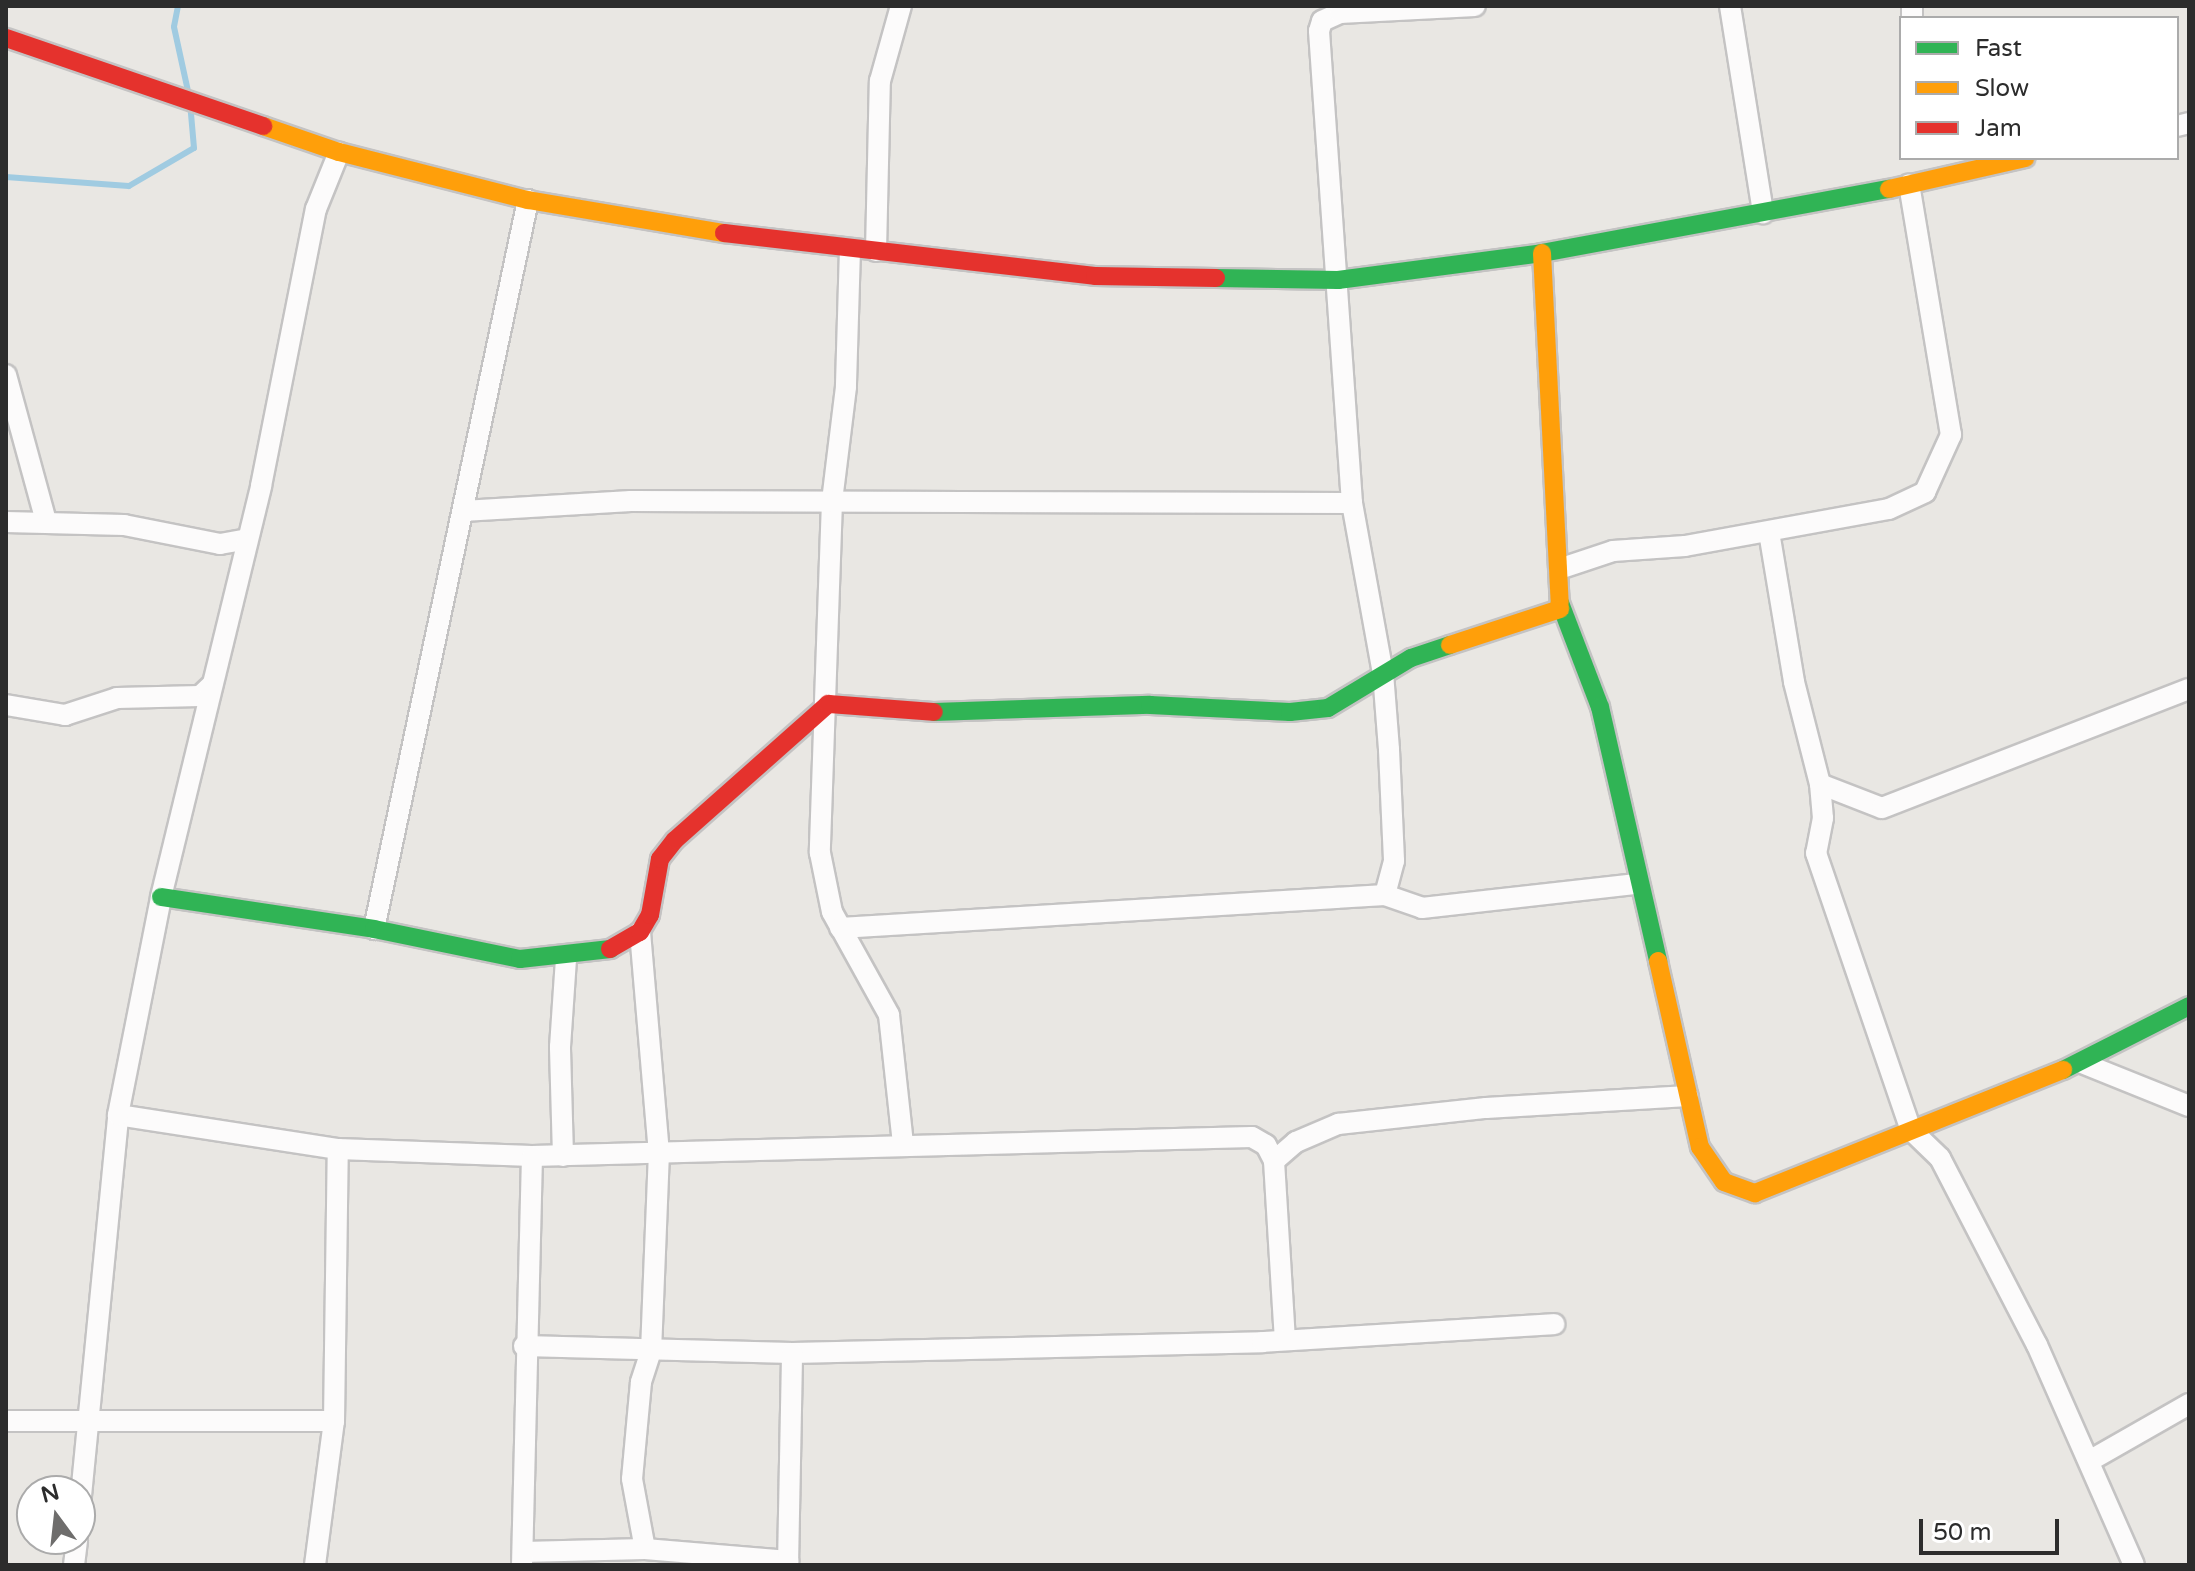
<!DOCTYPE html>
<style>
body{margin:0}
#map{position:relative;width:2195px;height:1571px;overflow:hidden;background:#e9e7e3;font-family:"Varela Round",sans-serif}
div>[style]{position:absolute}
.stream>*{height:6px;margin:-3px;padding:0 3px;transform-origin:3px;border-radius:3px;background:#a0cbe1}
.roads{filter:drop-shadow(2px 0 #c4c3c3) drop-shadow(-2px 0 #c4c3c3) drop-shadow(0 2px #c4c3c3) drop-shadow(0 -2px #c4c3c3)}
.street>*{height:20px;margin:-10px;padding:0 10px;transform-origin:10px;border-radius:10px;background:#fcfbfb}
.fast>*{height:18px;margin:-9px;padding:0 9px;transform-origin:9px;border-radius:9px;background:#30b455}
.slow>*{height:18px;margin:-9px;padding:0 9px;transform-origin:9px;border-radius:9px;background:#ff9f0a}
.jam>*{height:18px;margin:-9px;padding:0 9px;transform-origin:9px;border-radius:9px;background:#e5322d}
span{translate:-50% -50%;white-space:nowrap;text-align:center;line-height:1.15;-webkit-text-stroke:7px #fff;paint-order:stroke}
.frame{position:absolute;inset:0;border:8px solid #2c2c2c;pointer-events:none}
.legend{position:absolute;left:1899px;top:16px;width:280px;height:144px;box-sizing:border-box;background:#fff;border:2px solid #ababab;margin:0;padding:10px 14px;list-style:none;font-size:24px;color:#2c2c2c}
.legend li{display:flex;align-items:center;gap:16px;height:40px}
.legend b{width:40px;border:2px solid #ababab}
.north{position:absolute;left:16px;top:1475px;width:80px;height:80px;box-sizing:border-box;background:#fff;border:2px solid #ababab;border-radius:50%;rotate:345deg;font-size:22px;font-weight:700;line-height:32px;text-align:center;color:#2c2c2c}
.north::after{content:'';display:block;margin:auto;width:28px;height:36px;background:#6e6d6c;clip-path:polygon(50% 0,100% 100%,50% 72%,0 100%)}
.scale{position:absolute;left:1919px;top:1519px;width:140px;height:36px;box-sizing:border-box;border:4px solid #2c2c2c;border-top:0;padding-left:10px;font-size:24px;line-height:28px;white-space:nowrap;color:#2c2c2c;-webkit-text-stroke:6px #fff;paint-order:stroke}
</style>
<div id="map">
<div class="stream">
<i style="left:178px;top:6px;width:21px;rotate:101deg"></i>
<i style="left:174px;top:27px;width:66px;rotate:77.7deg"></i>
<i style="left:6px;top:177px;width:123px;rotate:4.2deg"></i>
<i style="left:129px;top:186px;width:75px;rotate:-30.3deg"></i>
<i style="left:194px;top:148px;width:38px;rotate:-95deg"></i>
</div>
<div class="roads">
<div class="street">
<i style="left:1730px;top:6px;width:210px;rotate:80.9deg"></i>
<i style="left:1912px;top:6px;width:12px;rotate:90deg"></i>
<i style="left:2177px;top:126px;width:12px;rotate:-14deg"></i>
<i style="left:850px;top:249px;width:138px;rotate:91.7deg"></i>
<i style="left:846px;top:387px;width:115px;rotate:97deg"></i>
<i style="left:832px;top:501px;width:352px;rotate:92deg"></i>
<i style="left:820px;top:853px;width:60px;rotate:78.5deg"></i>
<i style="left:832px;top:912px;width:118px;rotate:61deg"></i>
<i style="left:889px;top:1015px;width:130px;rotate:83.8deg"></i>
<i style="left:876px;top:251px;width:170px;rotate:-88.7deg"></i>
<i style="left:880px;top:81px;width:78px;rotate:-74.4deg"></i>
<i style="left:6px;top:375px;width:151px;rotate:74.7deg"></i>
<i style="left:1352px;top:503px;width:173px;rotate:79.7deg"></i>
<i style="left:1383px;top:673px;width:77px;rotate:85.5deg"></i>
<i style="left:1389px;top:750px;width:111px;rotate:87.4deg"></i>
<i style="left:1394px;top:861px;width:35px;rotate:105deg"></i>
<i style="left:463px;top:511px;width:168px;rotate:-3.4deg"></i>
<i style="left:631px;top:501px;width:721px;rotate:0.16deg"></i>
<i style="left:1352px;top:503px;width:473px;rotate:-94deg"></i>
<i style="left:1319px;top:31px;width:10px;rotate:-73deg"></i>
<i style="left:1322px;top:21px;width:20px;rotate:-24deg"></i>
<i style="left:1340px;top:13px;width:135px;rotate:-3deg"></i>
<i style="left:6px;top:522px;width:118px;rotate:1.5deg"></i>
<i style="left:124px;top:525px;width:98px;rotate:11.2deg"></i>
<i style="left:220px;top:544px;width:28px;rotate:-10deg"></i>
<i style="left:1769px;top:532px;width:152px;rotate:80.5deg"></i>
<i style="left:1794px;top:682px;width:105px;rotate:75.7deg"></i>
<i style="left:1820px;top:784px;width:34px;rotate:85deg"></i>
<i style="left:1823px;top:818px;width:36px;rotate:101deg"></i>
<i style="left:1816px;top:853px;width:293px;rotate:71.1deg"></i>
<i style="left:1911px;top:1130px;width:40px;rotate:44deg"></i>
<i style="left:1940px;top:1158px;width:211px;rotate:62.6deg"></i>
<i style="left:2037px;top:1345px;width:240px;rotate:66.2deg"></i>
<i style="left:1559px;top:569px;width:57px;rotate:-18.4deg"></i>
<i style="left:1613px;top:551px;width:72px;rotate:-4deg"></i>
<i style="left:1685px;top:546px;width:207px;rotate:-10.3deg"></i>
<i style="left:1889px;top:509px;width:40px;rotate:-25deg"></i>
<i style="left:1925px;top:492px;width:63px;rotate:-65.5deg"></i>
<i style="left:1951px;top:435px;width:254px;rotate:-99.5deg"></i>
<i style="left:6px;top:705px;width:60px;rotate:9.6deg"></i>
<i style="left:65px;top:715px;width:55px;rotate:-18.1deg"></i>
<i style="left:117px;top:698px;width:83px;rotate:-1.4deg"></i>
<i style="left:200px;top:696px;width:16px;rotate:-43deg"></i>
<i style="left:1820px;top:784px;width:66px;rotate:21.2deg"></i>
<i style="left:1882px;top:808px;width:329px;rotate:-21.2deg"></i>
<i style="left:840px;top:928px;width:546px;rotate:-3.47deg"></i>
<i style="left:1385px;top:895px;width:39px;rotate:19deg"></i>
<i style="left:1422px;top:908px;width:216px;rotate:-6.4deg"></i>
<i style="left:374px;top:929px;width:745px;rotate:-78.07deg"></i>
<i style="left:640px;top:932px;width:221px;rotate:85.1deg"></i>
<i style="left:659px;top:1152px;width:199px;rotate:92.3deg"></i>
<i style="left:651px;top:1351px;width:33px;rotate:108deg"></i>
<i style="left:641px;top:1382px;width:97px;rotate:95.3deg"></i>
<i style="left:632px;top:1479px;width:71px;rotate:79.5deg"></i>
<i style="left:2082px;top:1063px;width:115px;rotate:21.9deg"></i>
<i style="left:118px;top:1115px;width:223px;rotate:8.8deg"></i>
<i style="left:338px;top:1149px;width:194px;rotate:2.1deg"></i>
<i style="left:532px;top:1156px;width:720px;rotate:-1.51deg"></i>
<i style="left:1252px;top:1137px;width:16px;rotate:30deg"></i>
<i style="left:1266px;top:1145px;width:18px;rotate:63deg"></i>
<i style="left:1274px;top:1161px;width:179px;rotate:86.5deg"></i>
<i style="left:563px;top:1156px;width:109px;rotate:-91.6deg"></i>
<i style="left:560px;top:1047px;width:89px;rotate:-86.1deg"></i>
<i style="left:1274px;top:1161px;width:29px;rotate:-41deg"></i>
<i style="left:1296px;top:1142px;width:46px;rotate:-23.2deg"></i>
<i style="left:1338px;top:1124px;width:149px;rotate:-6.2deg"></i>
<i style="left:1486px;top:1108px;width:202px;rotate:-3.4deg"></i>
<i style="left:524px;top:1346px;width:268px;rotate:1.5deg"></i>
<i style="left:792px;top:1353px;width:470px;rotate:-1.3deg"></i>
<i style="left:1262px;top:1342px;width:293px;rotate:-3.5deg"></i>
<i style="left:6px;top:1421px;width:328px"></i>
<i style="left:2091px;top:1460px;width:113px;rotate:-29.7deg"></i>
<i style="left:80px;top:1506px;width:393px;rotate:-84.4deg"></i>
<i style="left:118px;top:1115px;width:222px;rotate:-78.8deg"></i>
<i style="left:161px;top:897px;width:423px;rotate:-76.3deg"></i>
<i style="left:261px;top:486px;width:282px;rotate:-78.8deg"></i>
<i style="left:316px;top:209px;width:61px;rotate:-68deg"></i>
<i style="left:523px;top:1552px;width:122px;rotate:-1.4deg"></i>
<i style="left:645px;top:1549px;width:144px;rotate:4.8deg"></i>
<i style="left:74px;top:1565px;width:26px;rotate:-83deg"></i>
<i style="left:315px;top:1565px;width:145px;rotate:-82.5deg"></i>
<i style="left:334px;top:1421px;width:272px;rotate:-89.2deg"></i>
<i style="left:522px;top:1565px;width:409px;rotate:-88.6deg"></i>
<i style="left:788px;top:1565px;width:212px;rotate:-88.9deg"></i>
</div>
<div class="fast">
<i style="left:1216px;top:278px;width:122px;rotate:0.9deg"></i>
<i style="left:1338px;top:280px;width:206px;rotate:-7.5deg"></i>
<i style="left:1542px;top:253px;width:353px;rotate:-10.5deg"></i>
<i style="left:1560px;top:603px;width:111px;rotate:69deg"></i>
<i style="left:1600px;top:707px;width:261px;rotate:77.1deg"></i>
<i style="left:934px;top:712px;width:216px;rotate:-1.9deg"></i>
<i style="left:1150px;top:705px;width:140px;rotate:2.9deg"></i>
<i style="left:1290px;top:712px;width:38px;rotate:-6deg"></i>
<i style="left:1328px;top:708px;width:97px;rotate:-31.1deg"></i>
<i style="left:1411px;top:658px;width:41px;rotate:-18.4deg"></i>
<i style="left:161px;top:897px;width:215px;rotate:8.5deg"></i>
<i style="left:374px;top:929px;width:149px;rotate:11.6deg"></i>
<i style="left:520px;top:959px;width:91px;rotate:-6.3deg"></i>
<i style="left:2063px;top:1070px;width:141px;rotate:-26.9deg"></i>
</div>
<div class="slow">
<i style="left:263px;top:126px;width:80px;rotate:18.9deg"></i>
<i style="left:339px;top:152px;width:195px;rotate:14.3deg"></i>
<i style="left:528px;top:200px;width:199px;rotate:9.6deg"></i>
<i style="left:1889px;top:189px;width:140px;rotate:-12.8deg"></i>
<i style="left:1542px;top:253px;width:350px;rotate:87.1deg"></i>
<i style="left:1450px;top:645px;width:116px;rotate:-18.1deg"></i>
<i style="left:1658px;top:961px;width:191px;rotate:77.3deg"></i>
<i style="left:1700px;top:1147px;width:42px;rotate:55.6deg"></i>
<i style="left:1724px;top:1182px;width:33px;rotate:20deg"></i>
<i style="left:1755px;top:1193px;width:332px;rotate:-21.8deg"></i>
</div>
<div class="jam">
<i style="left:6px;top:38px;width:272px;rotate:18.9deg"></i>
<i style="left:724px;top:233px;width:373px;rotate:6.6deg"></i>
<i style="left:1095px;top:276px;width:121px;rotate:0.9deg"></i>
<i style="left:610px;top:949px;width:34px;rotate:-30deg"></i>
<i style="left:640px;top:932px;width:20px;rotate:-60deg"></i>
<i style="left:650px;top:915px;width:57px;rotate:-79.9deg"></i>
<i style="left:660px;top:859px;width:24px;rotate:-52deg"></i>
<i style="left:675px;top:840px;width:205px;rotate:-41.6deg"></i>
<i style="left:828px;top:704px;width:106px;rotate:4.3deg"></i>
</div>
</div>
<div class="frame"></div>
<ul class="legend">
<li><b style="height:10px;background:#30b455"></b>Fast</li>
<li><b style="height:10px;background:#ff9f0a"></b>Slow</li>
<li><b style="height:10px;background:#e5322d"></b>Jam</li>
</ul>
<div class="north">N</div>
<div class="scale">50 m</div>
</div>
